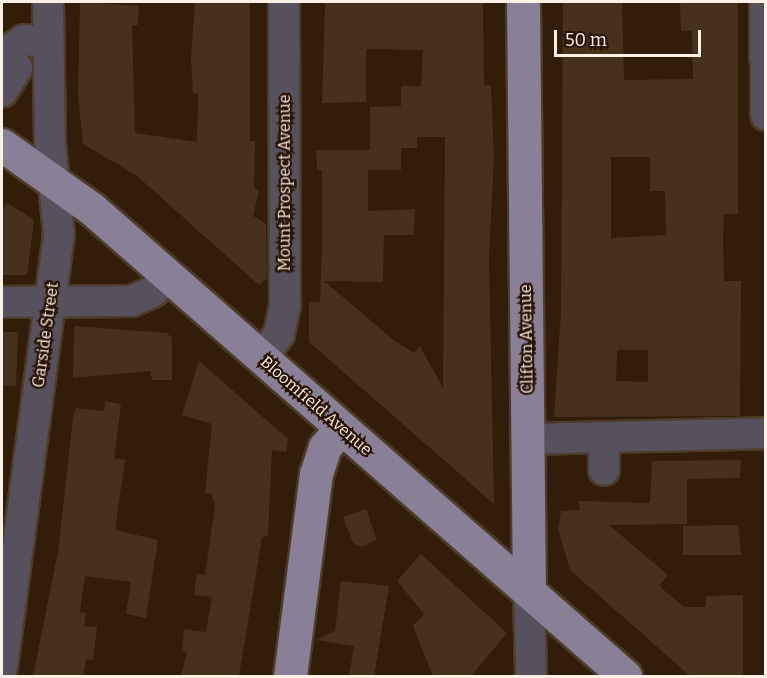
<!DOCTYPE html>
<style>
body{margin:0}
#map{position:relative;width:767px;height:678px;overflow:hidden;background:#321d0a;font-family:Bitter,serif}
div>[style]{position:absolute}
.building>*{inset:0;background:#46311d}
.roads{filter:drop-shadow(2px 0 #4e3b29) drop-shadow(-2px 0 #4e3b29) drop-shadow(0 2px #4e3b29) drop-shadow(0 -2px #4e3b29)}
.minor>*{height:30px;margin:-15px;padding:0 15px;transform-origin:15px;border-radius:15px;background:#56515d}
.major>*{height:33px;margin:-16.5px;padding:0 16.5px;transform-origin:16.5px;border-radius:16.5px;background:#897f97}
span{translate:-50% -50%;white-space:nowrap;text-align:center;line-height:1.15;-webkit-text-stroke:4.5px #281302;paint-order:stroke}
.street-label{font-size:16px;color:#fdf1e7}
.frame{position:absolute;inset:0;border:3px solid #fdf1e7;pointer-events:none}
.scale{position:absolute;left:554px;top:30px;width:147px;height:27px;box-sizing:border-box;border:3px solid #fdf1e7;border-top:0;padding-left:8px;font-size:18px;line-height:21px;white-space:nowrap;color:#fdf1e7;-webkit-text-stroke:4px #281302;paint-order:stroke}
</style>
<div id="map">
<div class="building">
<i style="clip-path:polygon(80px 2px,139px 6px,138px 25px,132px 25px,135px 133px,197px 142px,198px 93px,193px 94px,191px 58px,195px 2px,250px 2px,250px 141px,255px 141px,254px 187px,259px 191px,253px 216px,266px 224px,267px 278px,259px 285px,136px 175px,83px 144px,78px 95px)"></i>
<i style="clip-path:polygon(evenodd,325px 2px,483px 2px,484px 85px,491px 85px,494px 156px,489px 258px,494px 504px,309px 342px,309px 302px,320px 302px,322px 245px,322px 170px,317px 170px,316px 150px,370px 150px,370px 107px,401px 106px,401px 86px,421px 86px,423px 50px,366px 49px,366px 102px,322px 103px,325px 2px,417px 137px,445px 137px,443px 388px,420px 346px,414px 353px,395px 341px,324px 281px,383px 282px,384px 235px,414px 235px,415px 209px,368px 211px,368px 170px,401px 170px,401px 148px,417px 148px,417px 137px)"></i>
<i style="clip-path:polygon(evenodd,563px 2px,622px 2px,624px 80px,693px 79px,692px 31px,681px 31px,680px 2px,738px 2px,738px 214px,724px 214px,723px 236px,724px 281px,741px 281px,740px 416px,554px 417px,561px 312px,563px 2px,611px 157px,650px 157px,650px 191px,665px 191px,666px 235px,611px 238px,611px 157px,563px 2px,617px 350px,648px 350px,648px 382px,616px 381px,617px 350px)"></i>
<i style="clip-path:polygon(7px 203px,34px 220px,27px 275px,2px 275px,2px 211px)"></i>
<i style="clip-path:polygon(74px 326px,167px 333px,172px 338px,172px 380px,152px 380px,150px 371px,73px 378px)"></i>
<i style="clip-path:polygon(2px 332px,18px 332px,16px 386px,2px 386px)"></i>
<i style="clip-path:polygon(199px 361px,288px 439px,286px 452px,272px 450px,268px 535px,262px 538px,239px 676px,181px 676px,187px 652px,182px 651px,184px 629px,206px 632px,212px 597px,194px 595px,197px 574px,205px 575px,215px 506px,212px 494px,205px 493px,212px 424px,182px 415px)"></i>
<i style="clip-path:polygon(105px 401px,121px 404px,114px 458px,125px 460px,115px 530px,158px 540px,146px 618px,126px 614px,131px 582px,85px 576px,80px 612px,86px 613px,84px 626px,97px 627px,93px 660px,86px 659px,83px 676px,33px 676px,58px 552px,73px 417px,76px 408px,104px 411px)"></i>
<i style="clip-path:polygon(741px 460px,740px 478px,687px 479px,687px 524px,609px 525px,668px 575px,659px 586px,684px 607px,706px 607px,706px 596px,743px 595px,743px 676px,690px 676px,570px 570px,558px 529px,561px 511px,580px 510px,579px 501px,650px 503px,652px 461px)"></i>
<i style="clip-path:polygon(366px 509px,377px 540px,361px 547px,353px 543px,343px 517px)"></i>
<i style="clip-path:polygon(738px 525px,741px 555px,683px 555px,683px 526px)"></i>
<i style="clip-path:polygon(421px 554px,507px 633px,471px 676px,433px 676px,413px 626px,424px 614px,397px 581px)"></i>
<i style="clip-path:polygon(341px 581px,389px 586px,374px 676px,349px 676px,354px 646px,316px 640px,335px 631px)"></i>
</div>
<div class="roads">
<div class="minor">
<i style="left:765px;top:2px;width:113px;rotate:89.5deg"></i>
<i style="left:2px;top:55px;width:27px;rotate:-34deg"></i>
<i style="left:24px;top:40px;width:25px;rotate:5deg"></i>
<i style="left:2px;top:58px;width:18px;rotate:34deg"></i>
<i style="left:17px;top:68px;width:28px;rotate:122deg"></i>
<i style="left:2px;top:302px;width:130px;rotate:-0.4deg"></i>
<i style="left:132px;top:301px;width:24px;rotate:-24deg"></i>
<i style="left:154px;top:291px;width:21px;rotate:-49deg"></i>
<i style="left:261px;top:358px;width:30px;rotate:-53deg"></i>
<i style="left:279px;top:334px;width:30px;rotate:-78deg"></i>
<i style="left:285px;top:305px;width:303px;rotate:-90.2deg"></i>
<i style="left:528px;top:439px;width:238px;rotate:-1.4deg"></i>
<i style="left:604px;top:470px;width:32px;rotate:-90deg"></i>
<i style="left:529px;top:592px;width:84px;rotate:88.6deg"></i>
<i style="left:2px;top:667px;width:436px;rotate:-82.5deg"></i>
<i style="left:59px;top:235px;width:91px;rotate:-95.6deg"></i>
<i style="left:50px;top:144px;width:142px;rotate:-90.8deg"></i>
</div>
<div class="major">
<i style="left:523px;top:2px;width:590px;rotate:89.42deg"></i>
<i style="left:2px;top:145px;width:110px;rotate:35.4deg"></i>
<i style="left:92px;top:209px;width:709px;rotate:41.22deg"></i>
<i style="left:290px;top:676px;width:204px;rotate:-82.7deg"></i>
<i style="left:316px;top:474px;width:28px;rotate:-72deg"></i>
<i style="left:325px;top:447px;width:25px;rotate:-50deg"></i>
</div>
</div>
<div class="street-label">
<span style="left:285px;top:183px;rotate:-90deg">Mount Prospect Avenue</span>
<span style="left:46px;top:335px;rotate:-82deg">Garside Street</span>
<span style="left:527px;top:339px;rotate:-91deg">Clifton Avenue</span>
<span style="left:316px;top:406px;rotate:41deg">Bloomfield Avenue</span>
</div>
<div class="frame"></div>
<div class="scale">50 m</div>
</div>
